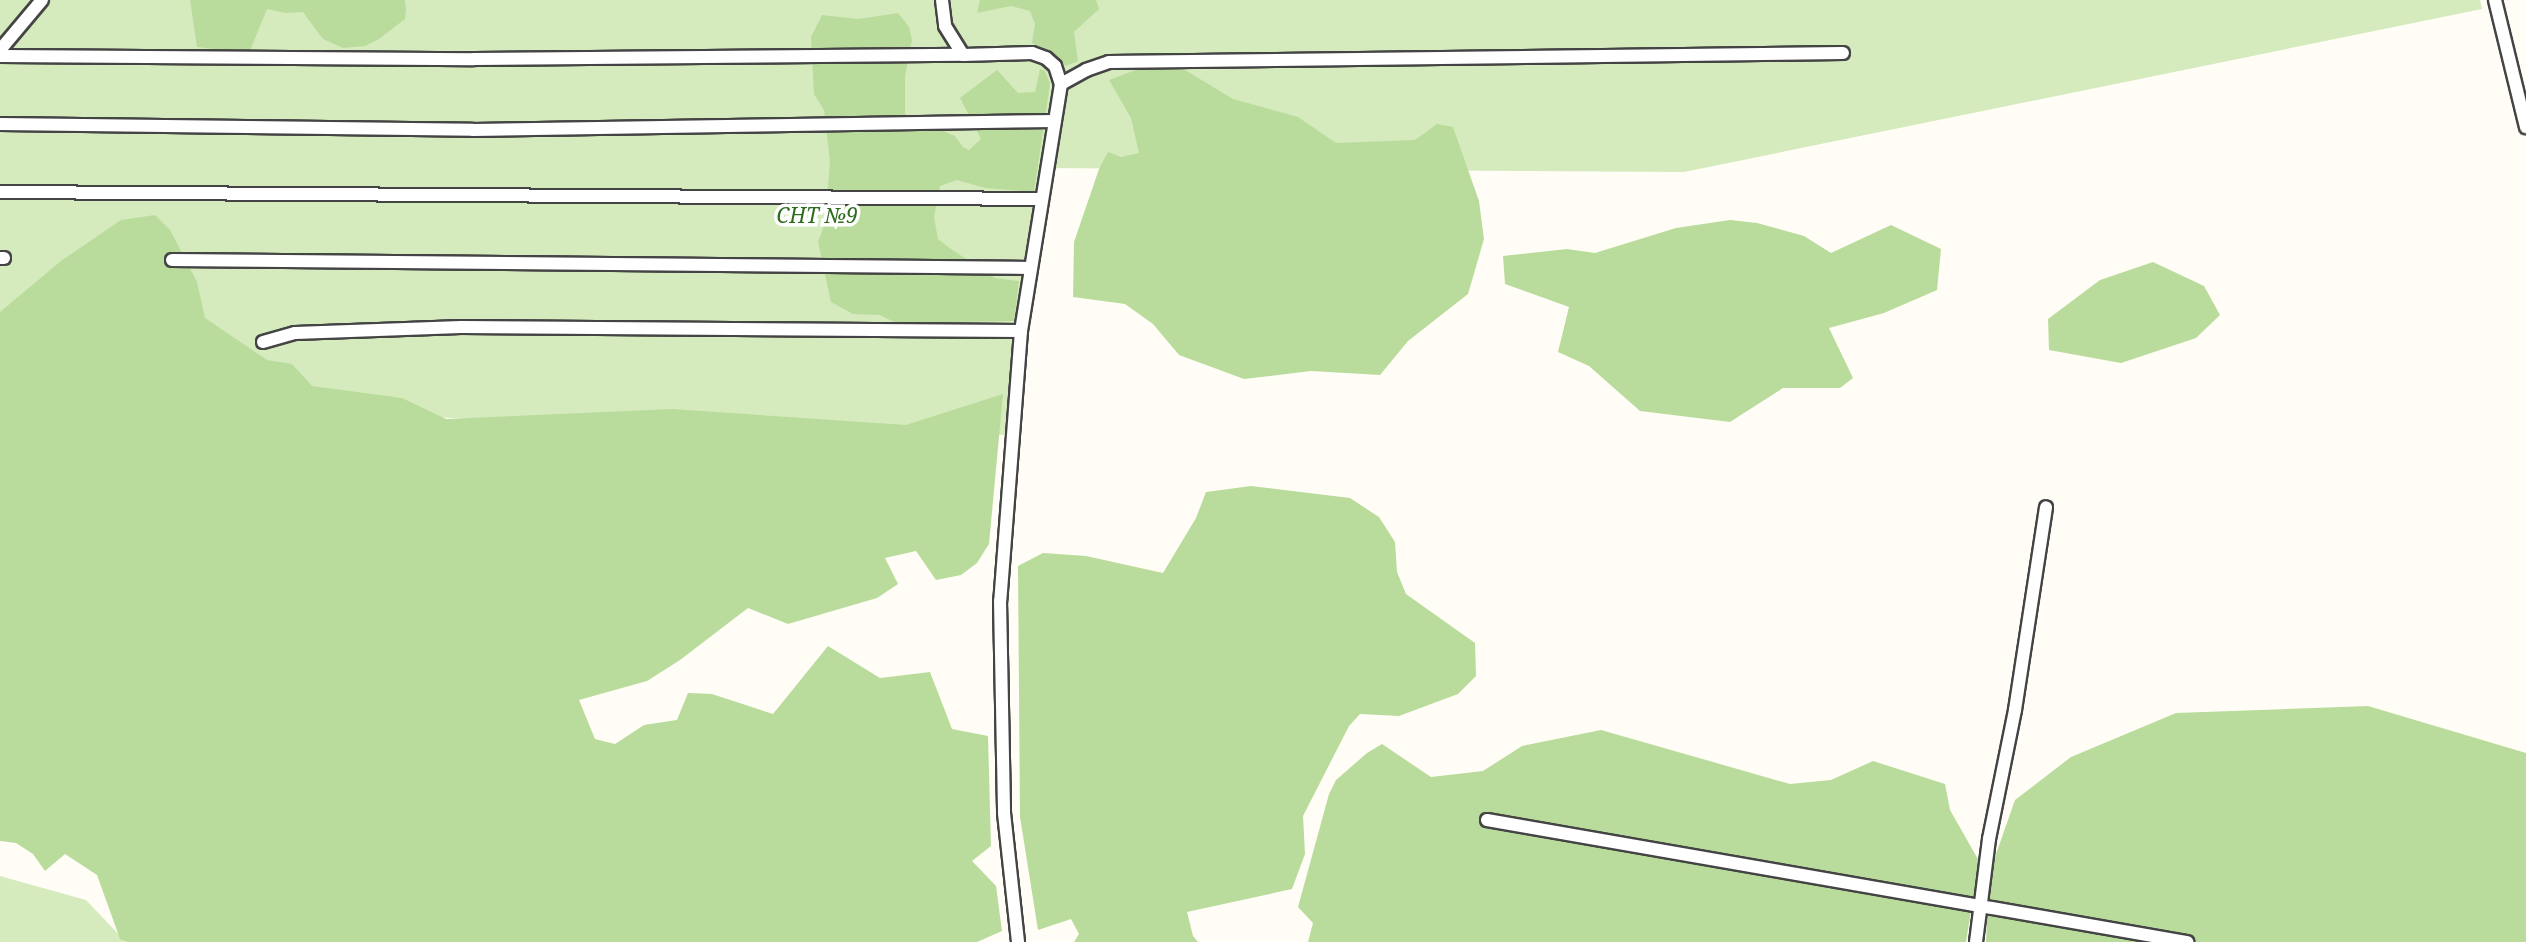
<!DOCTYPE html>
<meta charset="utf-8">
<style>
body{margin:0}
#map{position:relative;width:2526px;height:942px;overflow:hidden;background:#fffdf5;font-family:"Noto Serif",serif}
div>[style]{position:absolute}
.green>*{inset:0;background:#d5ebbd}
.forest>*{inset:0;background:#b9dc9c}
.roads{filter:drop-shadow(2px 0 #444) drop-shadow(-2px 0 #444) drop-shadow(0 2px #444) drop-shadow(0 -2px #444)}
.minor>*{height:12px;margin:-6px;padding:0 6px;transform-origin:6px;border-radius:6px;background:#fff}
span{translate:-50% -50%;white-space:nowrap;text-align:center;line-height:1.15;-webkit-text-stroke:7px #fff;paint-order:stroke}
.park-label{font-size:21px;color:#2f6b1f;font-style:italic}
</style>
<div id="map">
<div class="green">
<i style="clip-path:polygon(0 0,32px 0,0 41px)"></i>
<i style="clip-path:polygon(47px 0,2480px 0,2482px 9px,1684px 172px,1041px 168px,1005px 435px,0 404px,0 58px)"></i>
<i style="clip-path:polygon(0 876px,86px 900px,126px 942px,0 942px)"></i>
</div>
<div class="forest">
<i style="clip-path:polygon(190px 0,405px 0,406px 10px,405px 19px,379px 39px,365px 46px,343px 48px,323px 39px,303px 12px,286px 13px,267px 9px,249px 53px,197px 47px)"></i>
<i style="clip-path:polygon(980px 0,1096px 0,1099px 9px,1074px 32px,1078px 61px,1066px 66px,1032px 43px,1035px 24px,1030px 11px,1011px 6px,977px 13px)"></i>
<i style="clip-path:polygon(898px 13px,909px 27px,912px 40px,905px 76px,905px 114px,955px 136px,963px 147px,969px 150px,981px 139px,960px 98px,997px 70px,1018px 93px,1035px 92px,1040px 69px,1045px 71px,1050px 84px,1034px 192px,985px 188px,957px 180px,940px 186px,934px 217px,938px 239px,948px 247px,995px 278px,1019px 281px,1014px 321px,896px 323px,880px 315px,853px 314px,831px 302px,818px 242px,825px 223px,830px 161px,824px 110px,814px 94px,811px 37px,822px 15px,859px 19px)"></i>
<i style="clip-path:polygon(1157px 62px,1185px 70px,1233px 99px,1298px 117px,1336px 143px,1415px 140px,1437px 124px,1453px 127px,1479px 201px,1484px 239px,1468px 294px,1408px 341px,1380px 375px,1311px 371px,1244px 379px,1179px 355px,1153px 324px,1125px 304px,1073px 297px,1074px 242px,1099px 169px,1108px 152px,1121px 157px,1139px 153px,1131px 118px,1109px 80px)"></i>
<i style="clip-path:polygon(155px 215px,170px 230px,197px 282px,205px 318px,267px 360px,292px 364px,312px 386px,402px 398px,446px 419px,672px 409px,906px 425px,1003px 394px,989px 544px,977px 563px,961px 575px,936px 580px,916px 551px,885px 558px,898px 584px,877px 598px,788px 624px,748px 608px,680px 660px,647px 681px,579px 700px,595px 739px,615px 744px,644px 725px,677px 720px,688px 693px,712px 694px,773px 714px,828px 646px,880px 678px,930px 672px,952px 729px,988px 736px,991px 846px,972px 861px,996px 886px,1002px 931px,977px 942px,127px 942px,120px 939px,97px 875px,65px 854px,45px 871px,33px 854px,16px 843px,0 841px,0 312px,61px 261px,121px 220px)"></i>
<i style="clip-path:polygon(1730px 220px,1757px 223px,1804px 236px,1831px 253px,1891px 225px,1941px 249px,1937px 290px,1884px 313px,1829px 328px,1853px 378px,1840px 388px,1783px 388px,1730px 422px,1640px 411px,1589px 366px,1558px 352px,1569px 307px,1505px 284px,1503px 256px,1567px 249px,1595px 253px,1676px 228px)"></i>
<i style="clip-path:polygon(2153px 262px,2204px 286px,2220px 315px,2196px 338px,2121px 363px,2049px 350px,2048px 319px,2100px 280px)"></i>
<i style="clip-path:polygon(1251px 486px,1350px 498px,1379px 517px,1395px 542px,1397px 572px,1406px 594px,1475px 643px,1476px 676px,1458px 694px,1399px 716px,1360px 714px,1349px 726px,1303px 816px,1305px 854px,1292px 889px,1187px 912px,1193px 936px,1198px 942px,1074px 942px,1079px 934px,1071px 919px,1038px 930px,1020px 817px,1018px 566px,1043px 553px,1086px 556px,1163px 573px,1196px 518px,1206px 492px)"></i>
<i style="clip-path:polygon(2368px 706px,2526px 753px,2526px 942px,1986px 942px,1989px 874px,2015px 800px,2071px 757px,2176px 713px)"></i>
<i style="clip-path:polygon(1601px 730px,1790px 784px,1831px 780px,1873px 761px,1945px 784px,1950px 810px,1979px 861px,1966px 942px,1308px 942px,1313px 923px,1298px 907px,1329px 794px,1336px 780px,1367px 753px,1382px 744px,1431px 777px,1483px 771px,1522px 746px)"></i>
</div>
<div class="roads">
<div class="minor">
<i style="left:942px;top:0;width:26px;rotate:83deg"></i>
<i style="left:945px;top:26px;width:34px;rotate:58deg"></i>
<i style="left:963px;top:55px;width:69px;rotate:-1.7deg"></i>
<i style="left:1032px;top:53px;width:15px;rotate:20deg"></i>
<i style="left:1046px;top:58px;width:12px;rotate:42deg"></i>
<i style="left:1055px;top:66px;width:19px;rotate:72deg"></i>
<i style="left:1061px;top:84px;width:250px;rotate:99.2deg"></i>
<i style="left:1021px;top:331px;width:271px;rotate:94.4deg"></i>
<i style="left:1000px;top:601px;width:212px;rotate:88.9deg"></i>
<i style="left:1004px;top:813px;width:130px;rotate:83.8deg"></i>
<i style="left:2495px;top:0;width:131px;rotate:76.3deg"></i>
<i style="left:0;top:50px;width:65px;rotate:-50deg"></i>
<i style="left:0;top:56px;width:474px;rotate:0.4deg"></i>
<i style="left:474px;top:59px;width:489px;rotate:-0.5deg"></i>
<i style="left:1061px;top:84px;width:29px;rotate:-29deg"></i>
<i style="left:1086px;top:70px;width:24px;rotate:-19deg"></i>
<i style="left:1109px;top:62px;width:734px;rotate:-0.7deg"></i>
<i style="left:0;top:124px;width:473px;rotate:0.7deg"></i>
<i style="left:473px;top:130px;width:582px;rotate:-0.89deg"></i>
<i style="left:0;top:192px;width:1042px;rotate:0.38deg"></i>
<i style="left:0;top:258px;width:4px"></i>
<i style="left:172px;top:260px;width:859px;rotate:0.53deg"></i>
<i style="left:263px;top:342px;width:33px;rotate:-16deg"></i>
<i style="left:295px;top:333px;width:166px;rotate:-2.1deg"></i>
<i style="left:461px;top:327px;width:560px;rotate:0.41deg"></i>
<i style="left:1487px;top:820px;width:711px;rotate:9.89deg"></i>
<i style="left:1976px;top:942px;width:104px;rotate:-82.8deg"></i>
<i style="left:1989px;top:839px;width:132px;rotate:-78.6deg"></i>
<i style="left:2015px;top:710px;width:205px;rotate:-81.3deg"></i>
</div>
</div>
<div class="park-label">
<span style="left:817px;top:215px">СНТ №9</span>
</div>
</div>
